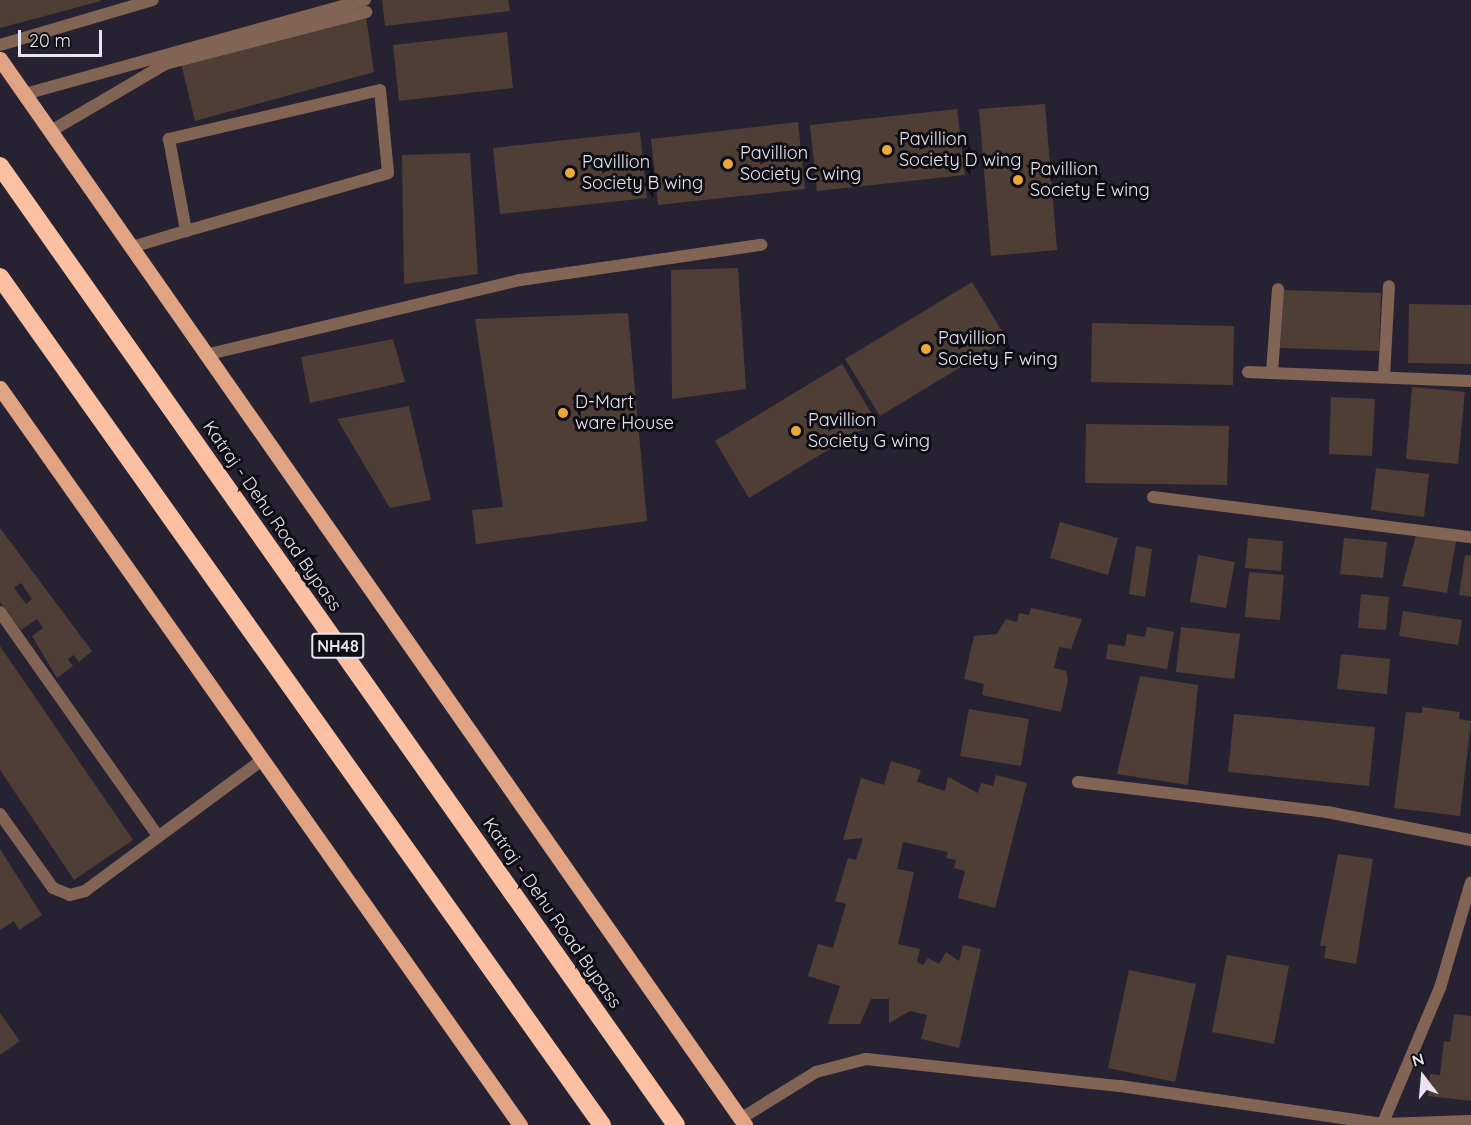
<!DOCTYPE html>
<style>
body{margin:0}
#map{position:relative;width:1471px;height:1125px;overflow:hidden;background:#272231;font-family:Quicksand,sans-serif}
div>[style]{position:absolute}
.building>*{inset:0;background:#4f3e35}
.lane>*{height:12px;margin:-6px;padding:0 6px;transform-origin:6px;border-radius:6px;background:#826455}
.street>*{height:12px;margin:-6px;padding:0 6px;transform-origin:6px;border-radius:6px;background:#826455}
.primary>*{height:15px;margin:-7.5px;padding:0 7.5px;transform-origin:7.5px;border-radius:7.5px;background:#e0a383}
.highway>*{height:18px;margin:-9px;padding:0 9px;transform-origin:9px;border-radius:9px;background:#fbc0a1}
.dots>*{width:16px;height:16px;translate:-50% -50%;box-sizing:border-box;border:3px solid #0f0d14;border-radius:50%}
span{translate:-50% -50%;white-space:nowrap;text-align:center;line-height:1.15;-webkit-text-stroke:6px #0f0d14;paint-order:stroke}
.shield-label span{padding:2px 4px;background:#0f0d14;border:2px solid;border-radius:4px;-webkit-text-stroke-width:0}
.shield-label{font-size:16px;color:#e8e5ef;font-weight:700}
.poi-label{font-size:18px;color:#e8e5ef}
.left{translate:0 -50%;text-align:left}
.street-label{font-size:18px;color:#e8e5ef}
.north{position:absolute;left:1393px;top:1047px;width:60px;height:60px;-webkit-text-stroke:4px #0f0d14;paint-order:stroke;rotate:344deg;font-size:16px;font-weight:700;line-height:24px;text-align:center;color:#e8e5ef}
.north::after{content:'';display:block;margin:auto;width:21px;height:27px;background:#e8e5ef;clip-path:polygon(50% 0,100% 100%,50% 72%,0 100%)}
.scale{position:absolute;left:18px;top:30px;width:84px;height:27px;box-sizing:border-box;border:3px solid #e8e5ef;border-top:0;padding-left:8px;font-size:18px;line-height:21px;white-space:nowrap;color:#e8e5ef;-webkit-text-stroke:4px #0f0d14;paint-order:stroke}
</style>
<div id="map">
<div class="building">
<i style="clip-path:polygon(0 0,101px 0,101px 1px,0 28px)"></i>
<i style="clip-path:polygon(382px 0,508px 0,510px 11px,385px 26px)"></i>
<i style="clip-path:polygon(366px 16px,374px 72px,195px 121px,181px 63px)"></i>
<i style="clip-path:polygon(507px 32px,513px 88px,399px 101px,393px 45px)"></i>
<i style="clip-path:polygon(1045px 104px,1057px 250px,991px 256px,979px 109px)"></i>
<i style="clip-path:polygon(957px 109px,965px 175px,817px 191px,810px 125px)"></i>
<i style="clip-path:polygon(798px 122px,805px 189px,658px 205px,651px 139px)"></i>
<i style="clip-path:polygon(640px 132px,647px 198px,500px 214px,493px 148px)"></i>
<i style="clip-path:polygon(470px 153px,478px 274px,404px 284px,402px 155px)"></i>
<i style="clip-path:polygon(738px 268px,746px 389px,672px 399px,671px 270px)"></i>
<i style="clip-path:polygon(972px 282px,1007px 339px,880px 416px,845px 359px)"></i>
<i style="clip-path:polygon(1282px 290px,1381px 293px,1379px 351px,1280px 348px)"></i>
<i style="clip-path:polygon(1409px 304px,1471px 305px,1471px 364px,1408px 363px)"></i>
<i style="clip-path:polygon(628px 313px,647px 521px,476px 544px,472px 510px,503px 507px,475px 319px)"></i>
<i style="clip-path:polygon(1092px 323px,1234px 326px,1233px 385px,1091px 382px)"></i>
<i style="clip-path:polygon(393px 339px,405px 382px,310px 403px,301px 357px)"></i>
<i style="clip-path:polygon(842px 364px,876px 421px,749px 498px,715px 441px)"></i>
<i style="clip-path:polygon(1412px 387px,1465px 392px,1458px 464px,1406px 459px)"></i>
<i style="clip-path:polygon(1331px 397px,1375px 399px,1372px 456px,1329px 454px)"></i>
<i style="clip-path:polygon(409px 406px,431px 500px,390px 508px,337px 419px)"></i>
<i style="clip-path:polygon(1086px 424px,1229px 426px,1227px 485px,1085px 483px)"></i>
<i style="clip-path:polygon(1376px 468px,1429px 474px,1424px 517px,1371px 510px)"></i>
<i style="clip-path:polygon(1060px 522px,1118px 538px,1108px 575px,1050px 558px)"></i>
<i style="clip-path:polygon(evenodd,0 528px,92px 651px,79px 662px,74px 655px,68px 659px,73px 666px,57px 678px,32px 636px,43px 628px,37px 619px,21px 630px,0 602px,0 528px,21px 583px,32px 599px,26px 604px,14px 588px,21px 583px)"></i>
<i style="clip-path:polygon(1416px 535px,1456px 541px,1447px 593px,1402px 586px)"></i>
<i style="clip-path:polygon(1248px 538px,1283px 541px,1281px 571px,1245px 568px)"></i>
<i style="clip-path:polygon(1344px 538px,1387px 542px,1383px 578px,1340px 574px)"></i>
<i style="clip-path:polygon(1136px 546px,1152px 549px,1145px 597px,1129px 594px)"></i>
<i style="clip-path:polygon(1198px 555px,1235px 562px,1226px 608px,1190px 602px)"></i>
<i style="clip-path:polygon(1465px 555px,1471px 556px,1471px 597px,1459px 595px)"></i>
<i style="clip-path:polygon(1249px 572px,1284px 575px,1280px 620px,1245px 617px)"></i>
<i style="clip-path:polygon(1361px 594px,1389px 597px,1386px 630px,1358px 628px)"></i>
<i style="clip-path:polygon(1031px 608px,1082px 619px,1071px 649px,1059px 647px,1054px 668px,1066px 671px,1068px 680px,1061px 712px,982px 695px,984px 684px,964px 679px,974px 636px,997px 634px,1006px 619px,1017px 622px,1019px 613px,1029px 615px)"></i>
<i style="clip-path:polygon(1403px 611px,1462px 620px,1458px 645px,1399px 636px)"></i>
<i style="clip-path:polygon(1147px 627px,1174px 632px,1167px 669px,1106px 659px,1108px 644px,1125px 646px,1127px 634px,1145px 637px)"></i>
<i style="clip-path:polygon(1181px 627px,1240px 634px,1234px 679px,1176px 672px)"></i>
<i style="clip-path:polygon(0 646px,133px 840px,74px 880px,0 770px)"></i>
<i style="clip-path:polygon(1341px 654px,1390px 659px,1387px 694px,1337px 689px)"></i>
<i style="clip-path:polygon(1140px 676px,1198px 685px,1188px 785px,1117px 774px)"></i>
<i style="clip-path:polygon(1422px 707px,1460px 712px,1459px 719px,1471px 721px,1460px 816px,1394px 808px,1406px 712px,1422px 713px)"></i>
<i style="clip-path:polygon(969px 709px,1029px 719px,1021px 766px,960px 756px)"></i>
<i style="clip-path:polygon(1234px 714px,1375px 727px,1369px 786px,1228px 772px)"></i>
<i style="clip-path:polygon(891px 761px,921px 770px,917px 782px,945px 791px,948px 777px,978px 793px,981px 783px,993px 786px,996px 775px,1027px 783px,995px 908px,958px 898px,965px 871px,954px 868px,956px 860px,946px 858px,948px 852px,903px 842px,897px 869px,914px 872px,898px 944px,920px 949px,917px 962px,923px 965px,928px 958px,939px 964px,946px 952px,959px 961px,963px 945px,981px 949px,959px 1048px,921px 1039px,927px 1015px,910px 1011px,889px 1023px,889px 999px,871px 999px,860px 1024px,828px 1024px,840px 986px,808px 976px,818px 944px,833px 948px,846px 904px,835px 901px,848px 858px,856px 860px,863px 838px,843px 840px,861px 778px,884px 785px)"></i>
<i style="clip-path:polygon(0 849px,42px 915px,19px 930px,14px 921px,0 930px)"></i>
<i style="clip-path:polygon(1338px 854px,1373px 859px,1356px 964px,1324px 958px,1326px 946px,1320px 946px)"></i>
<i style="clip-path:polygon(1227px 955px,1289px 966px,1274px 1044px,1212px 1032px)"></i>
<i style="clip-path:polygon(1129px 970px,1196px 984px,1175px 1082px,1108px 1068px)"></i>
<i style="clip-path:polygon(0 1013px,20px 1041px,0 1055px)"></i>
<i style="clip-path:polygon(1454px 1014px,1471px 1016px,1471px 1101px,1428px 1096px,1430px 1074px,1440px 1075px,1444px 1041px,1450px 1042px)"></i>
</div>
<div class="lane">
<i style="left:0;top:45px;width:159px;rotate:-16.4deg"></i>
<i style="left:25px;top:94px;width:353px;rotate:-15.5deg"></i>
<i style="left:51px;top:131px;width:132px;rotate:-30.4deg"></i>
<i style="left:165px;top:64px;width:208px;rotate:-14.5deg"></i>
<i style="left:132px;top:247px;width:56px;rotate:-16.5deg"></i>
<i style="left:186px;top:231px;width:210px;rotate:-16deg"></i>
<i style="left:388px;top:173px;width:83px;rotate:-95.5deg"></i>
<i style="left:380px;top:90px;width:217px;rotate:166.9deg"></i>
<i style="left:169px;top:139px;width:94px;rotate:79.5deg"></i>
<i style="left:205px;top:355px;width:324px;rotate:-13.4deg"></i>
<i style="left:520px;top:280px;width:244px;rotate:-8.3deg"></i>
<i style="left:1272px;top:373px;width:84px;rotate:-85.9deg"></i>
<i style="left:1384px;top:377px;width:91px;rotate:-86.9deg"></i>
<i style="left:0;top:612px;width:274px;rotate:54.8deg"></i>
<i style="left:0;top:814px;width:91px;rotate:54.4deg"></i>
<i style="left:53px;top:888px;width:18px;rotate:22deg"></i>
<i style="left:70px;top:895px;width:16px;rotate:-15deg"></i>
<i style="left:85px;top:891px;width:220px;rotate:-36.5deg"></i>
</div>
<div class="street">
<i style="left:1248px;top:372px;width:223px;rotate:2.3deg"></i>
<i style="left:1153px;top:497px;width:321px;rotate:7.2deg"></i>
<i style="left:1078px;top:782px;width:251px;rotate:6.9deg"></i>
<i style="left:1327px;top:812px;width:147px;rotate:11deg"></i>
<i style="left:740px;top:1119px;width:89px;rotate:-31.7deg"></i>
<i style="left:816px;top:1072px;width:52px;rotate:-14.6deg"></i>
<i style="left:866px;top:1059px;width:255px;rotate:6.1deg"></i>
<i style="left:1120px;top:1086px;width:266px;rotate:8.2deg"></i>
<i style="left:1383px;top:1124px;width:88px;rotate:-2deg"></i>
<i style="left:1382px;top:1125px;width:149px;rotate:-67.1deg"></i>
<i style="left:1440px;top:988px;width:110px;rotate:-73.7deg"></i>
</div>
<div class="primary">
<i style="left:0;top:59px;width:1301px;rotate:55.05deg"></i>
<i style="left:0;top:388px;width:902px;rotate:54.79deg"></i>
</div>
<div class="highway">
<i style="left:0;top:166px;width:1173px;rotate:54.82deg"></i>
<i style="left:0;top:277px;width:1040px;rotate:54.63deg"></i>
</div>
<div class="dots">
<i style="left:887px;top:150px;background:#eca93a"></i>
<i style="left:728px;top:164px;background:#eca93a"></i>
<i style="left:570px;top:173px;background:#eca93a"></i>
<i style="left:1018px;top:180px;background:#eca93a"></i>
<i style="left:926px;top:349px;background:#eca93a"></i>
<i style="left:563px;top:413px;background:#eca93a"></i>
<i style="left:796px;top:431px;background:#eca93a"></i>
</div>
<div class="shield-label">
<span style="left:338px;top:646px">NH48</span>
</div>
<div class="poi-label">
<span class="left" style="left:899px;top:150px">Pavillion<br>Society D wing</span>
<span class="left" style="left:740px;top:164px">Pavillion<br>Society C wing</span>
<span class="left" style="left:582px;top:173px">Pavillion<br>Society B wing</span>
<span class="left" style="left:1030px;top:180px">Pavillion<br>Society E wing</span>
<span class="left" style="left:938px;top:349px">Pavillion<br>Society F wing</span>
<span class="left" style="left:575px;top:413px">D-Mart<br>ware House</span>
<span class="left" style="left:808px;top:431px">Pavillion<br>Society G wing</span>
</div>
<div class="street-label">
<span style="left:272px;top:516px;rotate:55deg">Katraj - Dehu Road Bypass</span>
<span style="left:552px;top:913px;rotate:55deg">Katraj - Dehu Road Bypass</span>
</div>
<div class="north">N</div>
<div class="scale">20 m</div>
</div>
